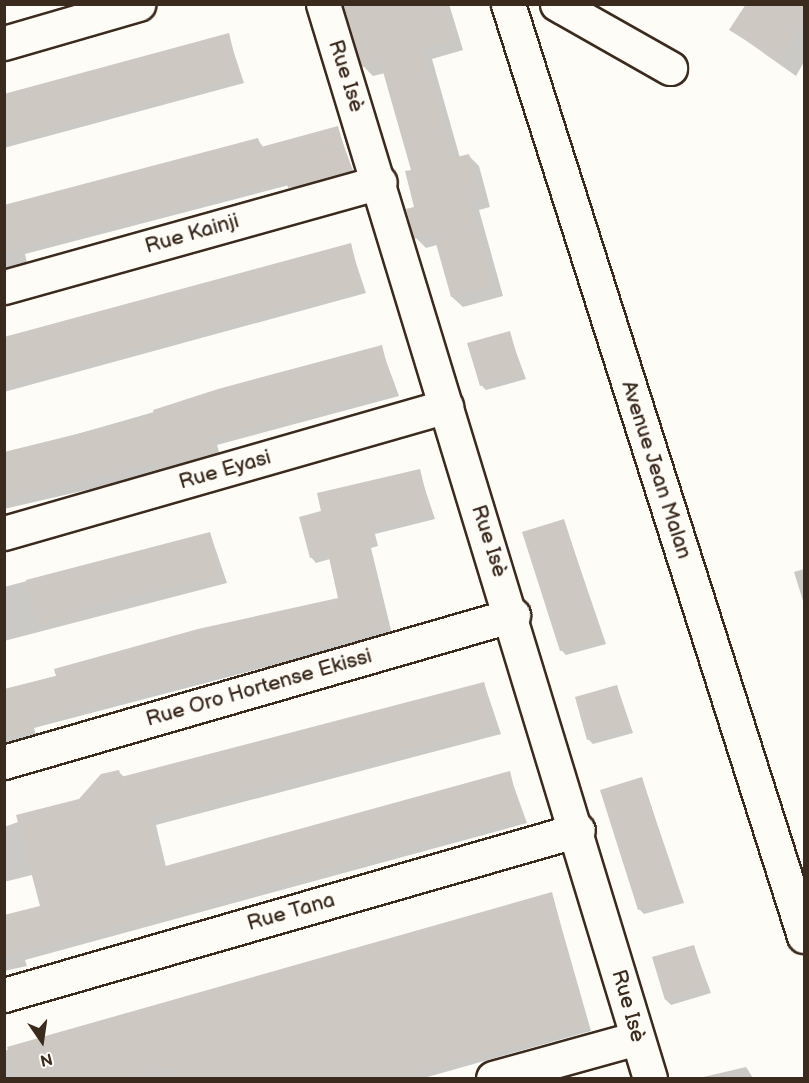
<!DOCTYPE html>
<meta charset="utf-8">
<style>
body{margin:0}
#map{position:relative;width:809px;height:1083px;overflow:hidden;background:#fdfcf7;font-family:"Balsamiq Sans",sans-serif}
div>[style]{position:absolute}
.shadow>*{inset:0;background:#0003}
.building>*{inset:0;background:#cdc8c2}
.roads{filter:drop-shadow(2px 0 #3b2a1e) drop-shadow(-2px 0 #3b2a1e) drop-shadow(0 2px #3b2a1e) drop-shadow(0 -2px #3b2a1e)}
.minor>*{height:33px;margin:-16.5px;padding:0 16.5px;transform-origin:16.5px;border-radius:16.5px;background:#fdfcf7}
.major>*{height:33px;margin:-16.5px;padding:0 16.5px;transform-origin:16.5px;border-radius:16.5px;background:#fdfcf7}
span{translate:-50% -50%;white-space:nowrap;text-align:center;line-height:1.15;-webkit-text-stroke:4.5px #fdfcf7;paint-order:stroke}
.street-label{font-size:21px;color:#3b2a1e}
.frame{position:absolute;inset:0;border:6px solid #3b2a1e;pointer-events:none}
.north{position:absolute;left:12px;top:1011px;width:60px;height:60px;-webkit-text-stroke:4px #fdfcf7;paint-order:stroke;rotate:167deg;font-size:16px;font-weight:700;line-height:24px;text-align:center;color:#3b2a1e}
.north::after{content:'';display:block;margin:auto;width:21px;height:27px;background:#3b2a1e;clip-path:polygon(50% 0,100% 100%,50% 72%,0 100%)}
</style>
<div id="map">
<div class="shadow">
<i style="clip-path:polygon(344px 4px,449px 4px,463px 50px,432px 59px,460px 158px,469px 156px,479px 166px,490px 207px,479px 210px,503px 296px,463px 307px,452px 297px,437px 245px,426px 248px,416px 238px,412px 171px,385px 73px,373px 76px,363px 66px)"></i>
<i style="clip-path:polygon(747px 4px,804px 4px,804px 62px,796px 76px,731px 30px)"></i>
<i style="clip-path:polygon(228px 35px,244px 83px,4px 148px,4px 95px)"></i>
<i style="clip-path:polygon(337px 127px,355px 176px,295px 192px,289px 185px,25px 254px,28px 267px,4px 275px,4px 209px,258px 140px,264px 148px)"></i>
<i style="clip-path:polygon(350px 245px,366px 293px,4px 392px,4px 339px)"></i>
<i style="clip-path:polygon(509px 333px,526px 379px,486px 390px,481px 385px)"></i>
<i style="clip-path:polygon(381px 347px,399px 396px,217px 445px,221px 459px,4px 509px,4px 455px)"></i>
<i style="clip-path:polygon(419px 471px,435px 519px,375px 534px,378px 546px,371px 548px,392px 634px,34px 728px,36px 735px,4px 743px,4px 690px,340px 599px,330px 559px,316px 563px,311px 557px,323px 512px)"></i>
<i style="clip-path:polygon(564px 521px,606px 644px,566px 655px,561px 650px)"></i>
<i style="clip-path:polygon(210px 533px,227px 583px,4px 641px,4px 587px)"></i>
<i style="clip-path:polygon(804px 569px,804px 604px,794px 572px)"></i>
<i style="clip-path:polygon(484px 683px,501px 734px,156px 825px,166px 867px,509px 773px,527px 823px,25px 960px,27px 966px,4px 971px,4px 921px,77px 902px,68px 866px,4px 882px,4px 827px,80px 800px,119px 772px,125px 778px)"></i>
<i style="clip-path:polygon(617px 686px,633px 733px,593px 744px,588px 739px)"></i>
<i style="clip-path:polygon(642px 779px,684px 903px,644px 914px,639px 909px)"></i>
<i style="clip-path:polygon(552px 894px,591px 1031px,424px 1078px,4px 1078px,4px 1051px)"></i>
<i style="clip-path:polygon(694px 947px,711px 993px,671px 1005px,666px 1000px)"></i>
<i style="clip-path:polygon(746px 1067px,753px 1078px,699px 1078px)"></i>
</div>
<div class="building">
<i style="clip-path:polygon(343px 4px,443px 4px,454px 40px,423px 49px,453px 158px,469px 154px,481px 197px,469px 200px,493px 286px,451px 297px,433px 233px,414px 239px,406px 209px,414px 207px,405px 171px,411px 170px,380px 61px,362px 67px)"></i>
<i style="clip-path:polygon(746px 4px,804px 4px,804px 22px,780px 61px,729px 30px)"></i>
<i style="clip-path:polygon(229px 33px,240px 78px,4px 142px,4px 94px)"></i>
<i style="clip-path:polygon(338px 126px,351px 171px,288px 188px,286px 180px,4px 253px,4px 205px,258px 138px,261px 147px)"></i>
<i style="clip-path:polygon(351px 243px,362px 288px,4px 385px,4px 337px)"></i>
<i style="clip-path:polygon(510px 331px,522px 374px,480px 386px,467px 343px)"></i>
<i style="clip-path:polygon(382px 345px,393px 390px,212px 439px,216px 453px,164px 467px,156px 470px,154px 463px,4px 501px,4px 452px,154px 415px,153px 410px,218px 389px)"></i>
<i style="clip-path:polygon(420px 469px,431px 514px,371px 529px,374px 541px,367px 543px,388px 629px,30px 723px,32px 731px,4px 737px,4px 689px,56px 676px,54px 669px,198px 629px,338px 598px,328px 553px,310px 558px,299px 517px,321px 511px,317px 493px)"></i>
<i style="clip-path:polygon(564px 519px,602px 639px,560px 651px,522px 532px)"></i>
<i style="clip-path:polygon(210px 532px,221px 576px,76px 610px,77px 616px,37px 625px,26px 580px)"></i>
<i style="clip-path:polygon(484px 682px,495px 727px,150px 818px,162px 867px,510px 771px,521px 817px,4px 957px,4px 915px,40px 906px,16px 815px,79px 799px,101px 774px,119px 770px,121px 777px)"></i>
<i style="clip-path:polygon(617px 685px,629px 728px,587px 740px,575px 697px)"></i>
<i style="clip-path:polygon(642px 777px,680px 898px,638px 910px,600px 790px)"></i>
<i style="clip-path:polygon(552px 892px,587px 1027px,397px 1078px,174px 1078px,171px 1067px,128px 1078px,15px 1078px,7px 1047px)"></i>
<i style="clip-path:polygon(694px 945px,707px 988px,665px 1000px,652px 957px)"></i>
</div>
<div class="roads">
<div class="minor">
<i style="left:323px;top:4px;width:1123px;rotate:73.07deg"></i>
<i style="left:557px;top:4px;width:130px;rotate:29.5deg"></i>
<i style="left:4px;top:43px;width:140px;rotate:-16.2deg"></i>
<i style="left:4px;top:287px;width:390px;rotate:-15.6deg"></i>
<i style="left:4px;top:533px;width:460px;rotate:-16deg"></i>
<i style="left:4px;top:762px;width:530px;rotate:-16.11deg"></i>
<i style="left:4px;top:995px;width:597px;rotate:-16.04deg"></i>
<i style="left:493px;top:1078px;width:149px;rotate:-15.5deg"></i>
</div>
<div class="major">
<i style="left:508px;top:4px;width:978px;rotate:72.38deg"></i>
</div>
</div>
<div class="street-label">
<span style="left:346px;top:76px;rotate:72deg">Rue Isè</span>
<span style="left:192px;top:234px;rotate:-16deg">Rue Kainji</span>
<span style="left:225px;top:470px;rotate:-16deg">Rue Eyasi</span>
<span style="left:656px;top:470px;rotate:72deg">Avenue Jean Malan</span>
<span style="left:489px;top:541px;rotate:72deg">Rue Isè</span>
<span style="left:259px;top:688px;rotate:-16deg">Rue Oro Hortense Ekissi</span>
<span style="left:291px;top:912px;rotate:-16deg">Rue Tana</span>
<span style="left:628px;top:1006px;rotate:74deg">Rue Isè</span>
</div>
<div class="frame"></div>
<div class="north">N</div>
</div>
